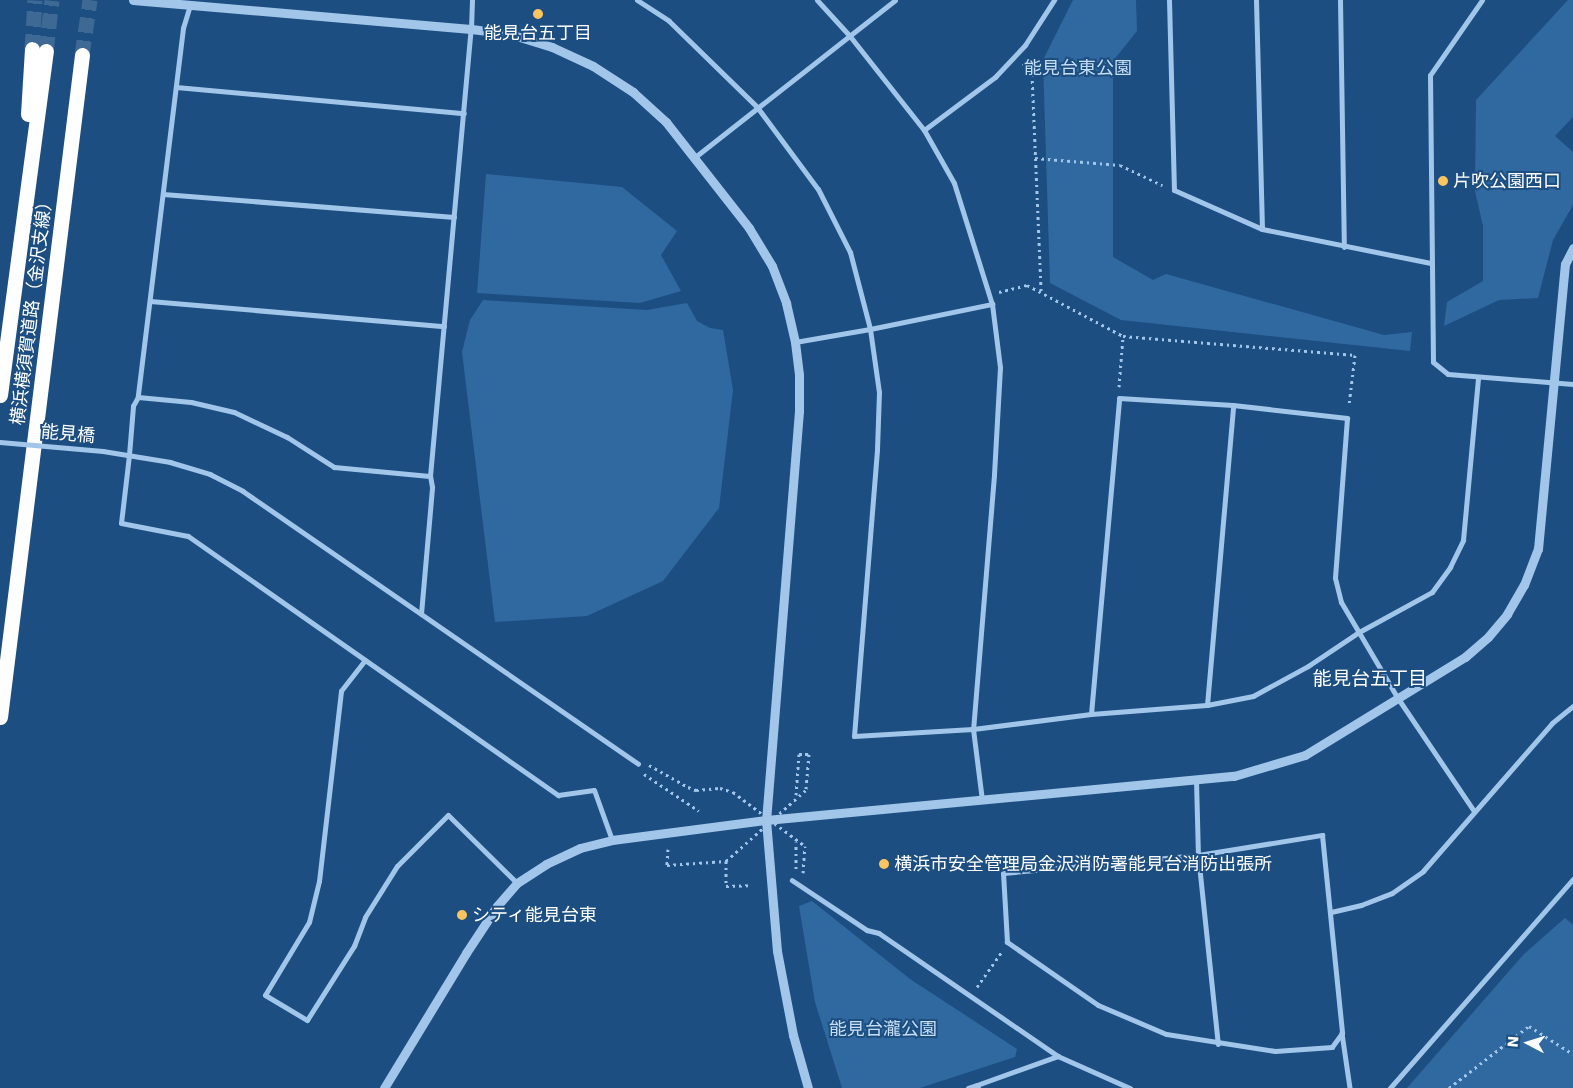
<!DOCTYPE html>
<meta charset="utf-8">
<style>
body{margin:0}
#map{position:relative;width:1573px;height:1088px;overflow:hidden;background:#1c4e82;font-family:"DejaVu Sans","Noto Sans JP",sans-serif}
div>[style]{position:absolute}
.green>*{inset:0;background:#3069a0}
.motorway-tunnel>*{height:15px;margin-top:-7.5px;transform-origin:0;background:repeating-linear-gradient(90deg,#3e6995 0 15px,transparent 0 23px)}
.path>*{height:3px;margin-top:-1.5px;transform-origin:0;background:repeating-linear-gradient(90deg,#a1c6ea 0 2.5px,transparent 0 6.5px)}
.pedestrian>*{height:4.5px;margin:-2.25px;padding:0 2.25px;transform-origin:2.25px;border-radius:2.25px;background:#a1c6ea}
.minor>*{height:5px;margin:-2.5px;padding:0 2.5px;transform-origin:2.5px;border-radius:2.5px;background:#a1c6ea}
.tertiary>*{height:9px;margin:-4.5px;padding:0 4.5px;transform-origin:4.5px;border-radius:4.5px;background:#a1c6ea}
.motorway>*{height:15px;margin:-7.5px;padding:0 7.5px;transform-origin:7.5px;border-radius:7.5px;background:#fff}
.path-bridge>*{height:3px;margin-top:-1.5px;transform-origin:0;background:repeating-linear-gradient(90deg,#a1c6ea 0 2.5px,transparent 0 6.5px)}
.pedestrian-bridge>*{height:4.5px;margin:-2.25px;padding:0 2.25px;transform-origin:2.25px;border-radius:2.25px;background:#a1c6ea}
.dots>*{width:14px;height:14px;translate:-50% -50%;box-sizing:border-box;border:2px solid #1c4e82;border-radius:50%}
span{translate:-50% -50%;white-space:nowrap;text-align:center;line-height:1.15;-webkit-text-stroke:4px #1c4e82;paint-order:stroke}
.poi-label{font-size:18px;color:#fff}
.left{translate:0 -50%;text-align:left}
.park-label{font-size:18px;color:#c6dff7}
.street-label{font-size:18px;color:#fff}
.neighbourhood-label{font-size:19px;color:#fff}
.north{position:absolute;left:1503px;top:1018px;width:50px;height:50px;-webkit-text-stroke:4px #1c4e82;paint-order:stroke;rotate:275deg;font-size:14px;font-weight:700;line-height:20px;text-align:center;color:#fff}
.north::after{content:'';display:block;margin:auto;width:18px;height:22px;background:#fff;clip-path:polygon(50% 0,100% 100%,50% 72%,0 100%)}
</style>
<div id="map">
<div class="green">
<i style="clip-path:polygon(1073px 0,1136px 0,1137px 31px,1113px 61px,1113px 257px,1153px 280px,1166px 274px,1384px 335px,1412px 332px,1410px 351px,1121px 320px,1050px 283px,1043px 60px)"></i>
<i style="clip-path:polygon(1568px 0,1573px 0,1573px 117px,1555px 136px,1573px 152px,1573px 205px,1553px 240px,1538px 298px,1499px 300px,1444px 326px,1447px 302px,1483px 281px,1483px 226px,1475px 191px,1476px 100px)"></i>
<i style="clip-path:polygon(486px 174px,622px 187px,677px 231px,661px 255px,681px 291px,640px 303px,477px 293px)"></i>
<i style="clip-path:polygon(483px 300px,647px 310px,687px 303px,697px 321px,710px 328px,723px 330px,733px 390px,719px 508px,663px 581px,587px 616px,495px 622px,462px 352px,470px 320px)"></i>
<i style="clip-path:polygon(812px 901px,910px 979px,1017px 1049px,1015px 1057px,920px 1088px,842px 1088px,815px 1002px,799px 906px)"></i>
<i style="clip-path:polygon(1565px 918px,1573px 925px,1573px 1088px,1407px 1088px,1524px 954px)"></i>
</div>
<div class="motorway-tunnel">
<i style="left:32px;top:49px;width:49px;rotate:-86.5deg"></i>
<i style="left:46px;top:51px;width:51px;rotate:-83.3deg"></i>
<i style="left:82px;top:55px;width:56px;rotate:-81.7deg"></i>
</div>
<div class="path">
<i style="left:1023px;top:63px;width:14px;rotate:51deg"></i>
<i style="left:1032px;top:74px;width:218px;rotate:87.6deg"></i>
<i style="left:1035px;top:158px;width:85px;rotate:4.7deg"></i>
<i style="left:1120px;top:165px;width:47px;rotate:25.5deg"></i>
<i style="left:999px;top:292px;width:29px;rotate:-14deg"></i>
<i style="left:1027px;top:285px;width:109px;rotate:28deg"></i>
<i style="left:1123px;top:336px;width:233px;rotate:4.7deg"></i>
<i style="left:1355px;top:355px;width:50px;rotate:96.8deg"></i>
<i style="left:1119px;top:387px;width:51px;rotate:-85.5deg"></i>
<i style="left:649px;top:765px;width:45px;rotate:29.4deg"></i>
<i style="left:688px;top:787px;width:9px;rotate:21deg"></i>
<i style="left:696px;top:790px;width:24px;rotate:-5deg"></i>
<i style="left:720px;top:788px;width:14px;rotate:17deg"></i>
<i style="left:644px;top:774px;width:66px;rotate:33.9deg"></i>
<i style="left:796px;top:795px;width:41px;rotate:-85.8deg"></i>
<i style="left:799px;top:754px;width:10px"></i>
<i style="left:809px;top:754px;width:36px;rotate:95deg"></i>
<i style="left:668px;top:849px;width:16px;rotate:94deg"></i>
<i style="left:667px;top:865px;width:59px;rotate:-3.9deg"></i>
<i style="left:726px;top:861px;width:25px;rotate:90deg"></i>
<i style="left:726px;top:886px;width:24px;rotate:-2deg"></i>
<i style="left:796px;top:869px;width:27px;rotate:-90deg"></i>
<i style="left:803px;top:873px;width:27px;rotate:-86deg"></i>
<i style="left:977px;top:987px;width:42px;rotate:-54.8deg"></i>
<i style="left:1449px;top:1088px;width:101px;rotate:-37.8deg"></i>
<i style="left:1529px;top:1026px;width:52px;rotate:32.5deg"></i>
</div>
<div class="pedestrian">
<i style="left:471px;top:29px;width:29px;rotate:-88deg"></i>
<i style="left:103px;top:451px;width:68px;rotate:9.3deg"></i>
<i style="left:170px;top:462px;width:42px;rotate:16.7deg"></i>
<i style="left:210px;top:474px;width:37px;rotate:27deg"></i>
<i style="left:243px;top:491px;width:480px;rotate:34.6deg"></i>
<i style="left:129px;top:455px;width:49px;rotate:-85.3deg"></i>
<i style="left:133px;top:406px;width:10px;rotate:-61deg"></i>
<i style="left:421px;top:614px;width:127px;rotate:-85deg"></i>
<i style="left:432px;top:487px;width:11px;rotate:-100deg"></i>
<i style="left:792px;top:880px;width:90px;rotate:33.7deg"></i>
<i style="left:867px;top:930px;width:12px;rotate:14deg"></i>
<i style="left:879px;top:933px;width:217px;rotate:34.5deg"></i>
<i style="left:1058px;top:1056px;width:79px;rotate:24deg"></i>
<i style="left:1342px;top:1033px;width:56px;rotate:81.7deg"></i>
<i style="left:977px;top:1085px;width:86px;rotate:-19.7deg"></i>
</div>
<div class="minor">
<i style="left:637px;top:0;width:38px;rotate:33deg"></i>
<i style="left:669px;top:21px;width:123px;rotate:44.3deg"></i>
<i style="left:757px;top:107px;width:102px;rotate:53.4deg"></i>
<i style="left:818px;top:189px;width:71px;rotate:63.1deg"></i>
<i style="left:850px;top:252px;width:80px;rotate:75.4deg"></i>
<i style="left:870px;top:329px;width:64px;rotate:81.9deg"></i>
<i style="left:879px;top:392px;width:58px;rotate:92deg"></i>
<i style="left:877px;top:450px;width:287px;rotate:94.6deg"></i>
<i style="left:854px;top:736px;width:119px;rotate:-3.4deg"></i>
<i style="left:973px;top:729px;width:119px;rotate:-7.2deg"></i>
<i style="left:1091px;top:714px;width:116px;rotate:-4.4deg"></i>
<i style="left:1207px;top:705px;width:47px;rotate:-11.1deg"></i>
<i style="left:1253px;top:696px;width:63px;rotate:-28.6deg"></i>
<i style="left:1308px;top:666px;width:61px;rotate:-33.7deg"></i>
<i style="left:1359px;top:632px;width:83px;rotate:-28.7deg"></i>
<i style="left:1432px;top:592px;width:31px;rotate:-54deg"></i>
<i style="left:1450px;top:567px;width:30px;rotate:-64deg"></i>
<i style="left:1463px;top:540px;width:163px;rotate:-84.7deg"></i>
<i style="left:817px;top:0;width:47px;rotate:47.6deg"></i>
<i style="left:849px;top:35px;width:121px;rotate:51.7deg"></i>
<i style="left:924px;top:130px;width:61px;rotate:60.5deg"></i>
<i style="left:954px;top:183px;width:127px;rotate:72.6deg"></i>
<i style="left:992px;top:304px;width:64px;rotate:82.8deg"></i>
<i style="left:1000px;top:367px;width:108px;rotate:93.2deg"></i>
<i style="left:994px;top:475px;width:255px;rotate:94.7deg"></i>
<i style="left:973px;top:729px;width:72px;rotate:82.8deg"></i>
<i style="left:1169px;top:0;width:190px;rotate:88.5deg"></i>
<i style="left:1174px;top:190px;width:96px;rotate:23.9deg"></i>
<i style="left:1262px;top:229px;width:172px;rotate:11.4deg"></i>
<i style="left:1256px;top:0;width:229px;rotate:88.5deg"></i>
<i style="left:1340px;top:0;width:247px;rotate:89.1deg"></i>
<i style="left:1482px;top:0;width:91px;rotate:124.7deg"></i>
<i style="left:1430px;top:75px;width:287px;rotate:89.4deg"></i>
<i style="left:1433px;top:362px;width:19px;rotate:39deg"></i>
<i style="left:1448px;top:374px;width:125px;rotate:4.6deg"></i>
<i style="left:190px;top:5px;width:24px;rotate:107deg"></i>
<i style="left:183px;top:28px;width:372px;rotate:97deg"></i>
<i style="left:138px;top:397px;width:53px;rotate:5.4deg"></i>
<i style="left:191px;top:402px;width:44px;rotate:13.1deg"></i>
<i style="left:234px;top:412px;width:59px;rotate:25.3deg"></i>
<i style="left:287px;top:437px;width:56px;rotate:32.6deg"></i>
<i style="left:334px;top:467px;width:96px;rotate:5.4deg"></i>
<i style="left:430px;top:476px;width:449px;rotate:-84.8deg"></i>
<i style="left:176px;top:87px;width:289px;rotate:5.2deg"></i>
<i style="left:924px;top:130px;width:89px;rotate:-36.7deg"></i>
<i style="left:995px;top:77px;width:44px;rotate:-46.8deg"></i>
<i style="left:1025px;top:45px;width:54px;rotate:-57.2deg"></i>
<i style="left:695px;top:157px;width:254px;rotate:-38.1deg"></i>
<i style="left:163px;top:194px;width:292px;rotate:4.5deg"></i>
<i style="left:150px;top:301px;width:295px;rotate:4.9deg"></i>
<i style="left:795px;top:342px;width:76px;rotate:-9.8deg"></i>
<i style="left:870px;top:329px;width:125px;rotate:-11.6deg"></i>
<i style="left:129px;top:455px;width:68px;rotate:96.7deg"></i>
<i style="left:121px;top:523px;width:68px;rotate:11deg"></i>
<i style="left:188px;top:536px;width:452px;rotate:35deg"></i>
<i style="left:558px;top:795px;width:36px;rotate:-8deg"></i>
<i style="left:594px;top:790px;width:53px;rotate:70.2deg"></i>
<i style="left:365px;top:660px;width:39px;rotate:128deg"></i>
<i style="left:341px;top:691px;width:191px;rotate:96.6deg"></i>
<i style="left:319px;top:881px;width:42px;rotate:103.7deg"></i>
<i style="left:309px;top:922px;width:85px;rotate:121.1deg"></i>
<i style="left:265px;top:995px;width:49px;rotate:30.8deg"></i>
<i style="left:307px;top:1020px;width:88px;rotate:-57.6deg"></i>
<i style="left:354px;top:946px;width:31px;rotate:-69deg"></i>
<i style="left:365px;top:917px;width:60px;rotate:-57.9deg"></i>
<i style="left:397px;top:866px;width:72px;rotate:-45deg"></i>
<i style="left:448px;top:815px;width:97px;rotate:44.6deg"></i>
<i style="left:1207px;top:705px;width:301px;rotate:-85deg"></i>
<i style="left:1091px;top:714px;width:317px;rotate:-84.9deg"></i>
<i style="left:1119px;top:398px;width:114px;rotate:3.5deg"></i>
<i style="left:1233px;top:405px;width:115px;rotate:6.5deg"></i>
<i style="left:1347px;top:418px;width:160px;rotate:94.3deg"></i>
<i style="left:1335px;top:578px;width:25px;rotate:76deg"></i>
<i style="left:1341px;top:602px;width:110px;rotate:59.5deg"></i>
<i style="left:1397px;top:697px;width:138px;rotate:56deg"></i>
<i style="left:1196px;top:780px;width:75px;rotate:88.5deg"></i>
<i style="left:1198px;top:855px;width:190px;rotate:84deg"></i>
<i style="left:1322px;top:835px;width:199px;rotate:84.2deg"></i>
<i style="left:1342px;top:1033px;width:17px;rotate:126deg"></i>
<i style="left:1332px;top:1047px;width:57px;rotate:176deg"></i>
<i style="left:1275px;top:1051px;width:110px;rotate:-171.1deg"></i>
<i style="left:1166px;top:1034px;width:74px;rotate:-156.9deg"></i>
<i style="left:1098px;top:1005px;width:111px;rotate:-145.3deg"></i>
<i style="left:1007px;top:942px;width:69px;rotate:-93.3deg"></i>
<i style="left:1003px;top:873px;width:196px;rotate:-5.3deg"></i>
<i style="left:1198px;top:855px;width:126px;rotate:-9.2deg"></i>
<i style="left:1331px;top:912px;width:31px;rotate:-13deg"></i>
<i style="left:1361px;top:905px;width:33px;rotate:-21deg"></i>
<i style="left:1392px;top:893px;width:38px;rotate:-35deg"></i>
<i style="left:1423px;top:871px;width:196px;rotate:-48.9deg"></i>
<i style="left:1552px;top:723px;width:27px;rotate:-39deg"></i>
<i style="left:968px;top:1088px;width:9px;rotate:-18deg"></i>
<i style="left:977px;top:1085px;width:3px;rotate:72deg"></i>
<i style="left:1390px;top:1088px;width:278px;rotate:-48.8deg"></i>
</div>
<div class="tertiary">
<i style="left:133px;top:0;width:339px;rotate:4.9deg"></i>
<i style="left:471px;top:29px;width:39px;rotate:7deg"></i>
<i style="left:510px;top:34px;width:44px;rotate:17.2deg"></i>
<i style="left:552px;top:47px;width:45px;rotate:24.9deg"></i>
<i style="left:593px;top:66px;width:48px;rotate:33deg"></i>
<i style="left:633px;top:92px;width:45px;rotate:42.3deg"></i>
<i style="left:666px;top:122px;width:135px;rotate:51.9deg"></i>
<i style="left:749px;top:228px;width:44px;rotate:58.8deg"></i>
<i style="left:772px;top:266px;width:40px;rotate:69deg"></i>
<i style="left:786px;top:303px;width:40px;rotate:77deg"></i>
<i style="left:795px;top:342px;width:33px;rotate:83deg"></i>
<i style="left:799px;top:375px;width:36px;rotate:90deg"></i>
<i style="left:799px;top:411px;width:410px;rotate:94.6deg"></i>
<i style="left:766px;top:820px;width:131px;rotate:85.2deg"></i>
<i style="left:777px;top:951px;width:86px;rotate:79.2deg"></i>
<i style="left:793px;top:1035px;width:55px;rotate:74.2deg"></i>
<i style="left:384px;top:1088px;width:158px;rotate:-58.7deg"></i>
<i style="left:466px;top:953px;width:56px;rotate:-56.6deg"></i>
<i style="left:497px;top:906px;width:30px;rotate:-49deg"></i>
<i style="left:517px;top:883px;width:35px;rotate:-33deg"></i>
<i style="left:546px;top:864px;width:38px;rotate:-25deg"></i>
<i style="left:580px;top:848px;width:33px;rotate:-14deg"></i>
<i style="left:612px;top:840px;width:155px;rotate:-7.4deg"></i>
<i style="left:766px;top:820px;width:470px;rotate:-5.4deg"></i>
<i style="left:1234px;top:776px;width:74px;rotate:-16.5deg"></i>
<i style="left:1305px;top:755px;width:188px;rotate:-31.5deg"></i>
<i style="left:1465px;top:657px;width:30px;rotate:-41deg"></i>
<i style="left:1488px;top:637px;width:30px;rotate:-50deg"></i>
<i style="left:1507px;top:614px;width:34px;rotate:-60deg"></i>
<i style="left:1524px;top:585px;width:39px;rotate:-69deg"></i>
<i style="left:1538px;top:549px;width:286px;rotate:-84.6deg"></i>
<i style="left:1565px;top:264px;width:18px;rotate:-63deg"></i>
</div>
<div class="motorway">
<i style="left:28px;top:114px;width:65px;rotate:-86.5deg"></i>
<i style="left:0;top:395px;width:347px;rotate:-82.4deg"></i>
<i style="left:0;top:717px;width:667px;rotate:-82.94deg"></i>
</div>
<div class="path-bridge">
<i style="left:733px;top:792px;width:90px;rotate:36.9deg"></i>
<i style="left:726px;top:861px;width:107px;rotate:-41.6deg"></i>
</div>
<div class="pedestrian-bridge">
<i style="left:0;top:442px;width:103px;rotate:5deg"></i>
</div>
<div class="dots">
<i style="left:538px;top:14px;background:#fac45f"></i>
<i style="left:1443px;top:181px;background:#fac45f"></i>
<i style="left:884px;top:864px;background:#fac45f"></i>
<i style="left:462px;top:915px;background:#fac45f"></i>
</div>
<div class="poi-label">
<span style="left:538px;top:33px">能見台五丁目</span>
<span class="left" style="left:1453px;top:181px">片吹公園西口</span>
<span class="left" style="left:894px;top:864px">横浜市安全管理局金沢消防署能見台消防出張所</span>
<span class="left" style="left:472px;top:915px">シティ能見台東</span>
</div>
<div class="park-label">
<span style="left:1078px;top:68px">能見台東公園</span>
<span style="left:883px;top:1029px">能見台瀧公園</span>
</div>
<div class="street-label">
<span style="left:32px;top:309px;rotate:-83deg">横浜横須賀道路（金沢支線）</span>
<span style="left:68px;top:434px;rotate:5deg">能見橋</span>
</div>
<div class="neighbourhood-label">
<span style="left:1370px;top:679px">能見台五丁目</span>
</div>
<div class="north">N</div>
</div>
